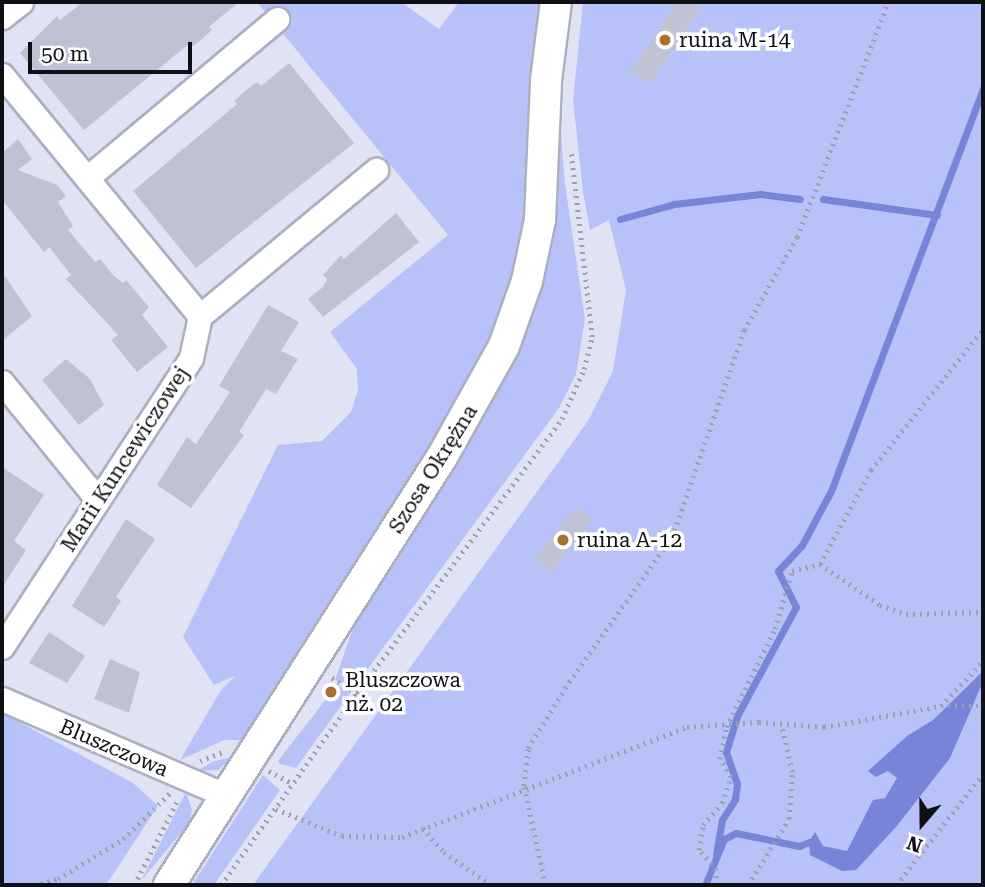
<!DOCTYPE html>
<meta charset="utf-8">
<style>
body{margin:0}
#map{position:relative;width:985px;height:887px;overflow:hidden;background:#e0e3f4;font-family:"Roboto Serif",serif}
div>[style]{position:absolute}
.green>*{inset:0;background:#b8c2f9}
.water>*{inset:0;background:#7884d7}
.stream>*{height:7px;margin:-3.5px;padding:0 3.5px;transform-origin:3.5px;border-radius:3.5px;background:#7884d7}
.building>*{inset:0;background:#bfc2d3}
.path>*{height:4.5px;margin-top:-2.25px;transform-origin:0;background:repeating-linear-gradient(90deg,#9ea0ae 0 2px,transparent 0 7px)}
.roads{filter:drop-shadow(2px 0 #acafbf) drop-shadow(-2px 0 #acafbf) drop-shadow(0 2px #acafbf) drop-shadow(0 -2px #acafbf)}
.minor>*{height:23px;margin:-11.5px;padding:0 11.5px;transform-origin:11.5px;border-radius:11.5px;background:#fff}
.tertiary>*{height:30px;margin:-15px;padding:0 15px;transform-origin:15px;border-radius:15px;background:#fff}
.dots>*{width:19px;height:19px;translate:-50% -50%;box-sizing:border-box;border:4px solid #fff;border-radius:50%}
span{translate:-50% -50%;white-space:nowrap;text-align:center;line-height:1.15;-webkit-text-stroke:7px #fff;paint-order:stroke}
.poi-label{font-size:21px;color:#0f1015}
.left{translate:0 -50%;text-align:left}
.street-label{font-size:21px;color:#0f1015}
.frame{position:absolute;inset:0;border:4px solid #0f1015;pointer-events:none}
.north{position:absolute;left:887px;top:789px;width:70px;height:70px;-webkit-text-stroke:5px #fff;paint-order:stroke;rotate:200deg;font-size:19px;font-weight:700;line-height:28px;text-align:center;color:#0f1015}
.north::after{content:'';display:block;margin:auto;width:24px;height:32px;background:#0f1015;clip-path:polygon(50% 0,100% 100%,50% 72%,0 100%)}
.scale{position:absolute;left:28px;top:42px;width:164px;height:32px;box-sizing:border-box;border:4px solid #0f1015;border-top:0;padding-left:9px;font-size:21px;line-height:24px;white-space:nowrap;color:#0f1015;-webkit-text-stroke:5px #fff;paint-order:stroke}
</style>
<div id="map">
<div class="green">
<i style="clip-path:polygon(257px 2px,401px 2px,439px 29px,459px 2px,543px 2px,530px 199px,513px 285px,491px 344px,435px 445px,244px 740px,224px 740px,180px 760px,221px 690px,235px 676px,214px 685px,183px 637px,278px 445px,322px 441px,351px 412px,358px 390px,357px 369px,330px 332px,448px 235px)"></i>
<i style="clip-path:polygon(583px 2px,983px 2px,983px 885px,253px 885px,588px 421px,613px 371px,626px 290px,609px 220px,590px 230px,583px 192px,573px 100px)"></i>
<i style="clip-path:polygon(558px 99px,565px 184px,585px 319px,576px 374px,559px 408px,353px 689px,335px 680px,357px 617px,509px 367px,554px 221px)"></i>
<i style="clip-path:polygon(337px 685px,351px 692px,296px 768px,280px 764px,278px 761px)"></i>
<i style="clip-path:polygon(2px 713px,133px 783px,158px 806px,106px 885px,2px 885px)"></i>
<i style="clip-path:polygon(233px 757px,218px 770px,197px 771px,214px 761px)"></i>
<i style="clip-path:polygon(263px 775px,280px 790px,214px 885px,192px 885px)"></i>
<i style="clip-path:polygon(186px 792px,192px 810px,190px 822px,141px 881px)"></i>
</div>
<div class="water">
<i style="clip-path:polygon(983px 671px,982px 684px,950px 758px,896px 827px,856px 870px,842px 871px,810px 855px,809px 842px,815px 832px,823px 846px,847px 851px,873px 800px,885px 798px,897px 778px,888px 771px,876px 777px,868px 771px,907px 736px,933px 720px)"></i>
</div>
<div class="stream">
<i style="left:823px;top:199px;width:115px;rotate:8deg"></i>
<i style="left:620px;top:219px;width:56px;rotate:-15.5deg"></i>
<i style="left:674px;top:204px;width:87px;rotate:-6.6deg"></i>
<i style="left:760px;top:194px;width:40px;rotate:7.1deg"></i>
<i style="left:716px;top:854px;width:35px;rotate:-80deg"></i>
<i style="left:722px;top:820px;width:25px;rotate:-58deg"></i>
<i style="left:735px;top:799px;width:15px;rotate:-82deg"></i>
<i style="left:737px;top:784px;width:34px;rotate:-109deg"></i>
<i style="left:726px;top:752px;width:38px;rotate:-73deg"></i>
<i style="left:737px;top:716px;width:124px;rotate:-61.6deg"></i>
<i style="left:796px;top:607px;width:40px;rotate:-116.6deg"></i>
<i style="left:778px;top:571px;width:35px;rotate:-47deg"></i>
<i style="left:802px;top:545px;width:61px;rotate:-61.8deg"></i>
<i style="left:831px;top:491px;width:431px;rotate:-69.3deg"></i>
<i style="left:705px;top:885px;width:50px;rotate:-67.6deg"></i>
<i style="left:724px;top:839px;width:13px;rotate:-27deg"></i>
<i style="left:736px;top:833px;width:64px;rotate:11.7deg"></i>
<i style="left:799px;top:846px;width:11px;rotate:-22deg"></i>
</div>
<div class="building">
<i style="clip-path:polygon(83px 2px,239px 2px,209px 27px,212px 30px,202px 39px,193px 46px,190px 43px,84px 130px,20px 53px,57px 16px,60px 20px)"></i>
<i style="clip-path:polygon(677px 2px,691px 2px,700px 9px,650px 84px,630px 72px)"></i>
<i style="clip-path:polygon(289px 63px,354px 143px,196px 268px,133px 191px,237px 104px,234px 101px,245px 91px,257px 82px,261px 86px)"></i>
<i style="clip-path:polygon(18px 139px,32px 159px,18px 170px,57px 185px,66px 196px,58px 202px,73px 226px,68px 230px,95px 262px,100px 259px,113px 275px,123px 283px,126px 280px,149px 307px,142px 315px,168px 347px,137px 372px,111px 340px,118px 335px,66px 279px,71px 275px,49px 247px,44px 252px,2px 200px,2px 153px)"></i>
<i style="clip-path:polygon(396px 213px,419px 242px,323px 317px,308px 299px,323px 287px,327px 279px,323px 275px,341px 255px,344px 259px)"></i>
<i style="clip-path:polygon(2px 272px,32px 316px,2px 341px)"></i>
<i style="clip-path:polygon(268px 305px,299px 322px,281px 351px,298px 359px,276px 394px,266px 389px,239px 432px,244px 435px,191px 508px,157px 485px,187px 437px,196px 444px,230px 392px,219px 386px)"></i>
<i style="clip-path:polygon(66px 359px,90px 379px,104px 405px,79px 425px,42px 380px)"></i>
<i style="clip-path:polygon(2px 467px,44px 495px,14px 541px,26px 550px,2px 588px)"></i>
<i style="clip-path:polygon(576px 507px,591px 520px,551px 572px,534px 559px)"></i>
<i style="clip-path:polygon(126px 519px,155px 539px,116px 597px,121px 601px,104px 627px,72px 606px)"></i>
<i style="clip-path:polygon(49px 632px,85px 656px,67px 683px,29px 663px)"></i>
<i style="clip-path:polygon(110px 659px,140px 672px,129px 713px,94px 699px)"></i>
</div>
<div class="path">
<i style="left:820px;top:564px;width:73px;rotate:34.3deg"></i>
<i style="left:880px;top:605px;width:28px;rotate:19deg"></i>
<i style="left:906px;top:614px;width:77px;rotate:-1.5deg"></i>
<i style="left:332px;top:678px;width:39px;rotate:31deg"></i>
<i style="left:941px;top:706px;width:42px"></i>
<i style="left:200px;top:761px;width:27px;rotate:-22deg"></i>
<i style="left:269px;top:771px;width:27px;rotate:28deg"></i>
<i style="left:276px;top:809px;width:71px;rotate:22.2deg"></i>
<i style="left:342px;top:836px;width:60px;rotate:1deg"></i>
<i style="left:402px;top:837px;width:305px;rotate:-21.1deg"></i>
<i style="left:687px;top:727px;width:72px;rotate:-4deg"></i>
<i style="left:759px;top:722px;width:65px;rotate:4.4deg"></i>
<i style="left:824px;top:727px;width:119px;rotate:-10.2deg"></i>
<i style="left:941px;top:706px;width:62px;rotate:-47deg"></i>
<i style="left:423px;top:828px;width:32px;rotate:49deg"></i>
<i style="left:444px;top:852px;width:57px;rotate:35.1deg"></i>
<i style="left:34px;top:885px;width:25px;rotate:-14deg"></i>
<i style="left:58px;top:879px;width:76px;rotate:-31.6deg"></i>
<i style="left:123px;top:839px;width:66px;rotate:-44.4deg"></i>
<i style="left:134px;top:885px;width:98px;rotate:-62.7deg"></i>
<i style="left:221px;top:885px;width:235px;rotate:-54.7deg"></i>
<i style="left:357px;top:693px;width:342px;rotate:-53.2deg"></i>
<i style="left:562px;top:419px;width:55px;rotate:-66.3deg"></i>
<i style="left:584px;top:369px;width:33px;rotate:-76deg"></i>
<i style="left:592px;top:337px;width:186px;rotate:-96.5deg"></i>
<i style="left:545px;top:885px;width:101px;rotate:-102deg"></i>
<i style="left:524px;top:786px;width:38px;rotate:-84deg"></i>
<i style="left:528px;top:748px;width:78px;rotate:-58.2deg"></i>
<i style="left:569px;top:682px;width:178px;rotate:-54.6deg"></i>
<i style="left:672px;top:537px;width:219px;rotate:-70.8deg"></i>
<i style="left:744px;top:330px;width:107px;rotate:-60.3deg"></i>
<i style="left:797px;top:237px;width:252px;rotate:-68.8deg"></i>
<i style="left:716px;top:885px;width:15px;rotate:-90deg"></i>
<i style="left:716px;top:870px;width:26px;rotate:-130deg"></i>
<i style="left:699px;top:850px;width:25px;rotate:-81deg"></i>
<i style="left:703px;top:825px;width:29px;rotate:-49deg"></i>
<i style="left:722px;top:803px;width:28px;rotate:-71deg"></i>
<i style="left:731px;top:777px;width:21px;rotate:-121deg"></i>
<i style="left:720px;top:759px;width:33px;rotate:-79deg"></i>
<i style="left:726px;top:727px;width:110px;rotate:-63.4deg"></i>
<i style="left:775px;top:629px;width:60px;rotate:-73.7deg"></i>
<i style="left:792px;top:571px;width:29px;rotate:-14deg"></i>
<i style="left:820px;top:564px;width:107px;rotate:-61.5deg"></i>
<i style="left:871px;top:470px;width:180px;rotate:-51.5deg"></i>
<i style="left:748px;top:885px;width:78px;rotate:-58.2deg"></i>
<i style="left:789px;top:819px;width:47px;rotate:-86.3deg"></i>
<i style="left:792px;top:772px;width:49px;rotate:-102.9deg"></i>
<i style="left:896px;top:885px;width:141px;rotate:-51.9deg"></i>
</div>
<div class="roads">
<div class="minor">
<i style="left:2px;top:17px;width:24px;rotate:-38deg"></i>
<i style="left:2px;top:75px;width:312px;rotate:50.6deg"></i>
<i style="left:87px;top:178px;width:248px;rotate:-39.9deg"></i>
<i style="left:2px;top:382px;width:151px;rotate:50.9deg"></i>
<i style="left:2px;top:647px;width:345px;rotate:-56.8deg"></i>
<i style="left:191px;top:358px;width:43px;rotate:-77.9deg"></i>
<i style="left:200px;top:316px;width:229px;rotate:-39.7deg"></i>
<i style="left:2px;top:699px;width:245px;rotate:23.3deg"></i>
</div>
<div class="tertiary">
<i style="left:169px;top:885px;width:508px;rotate:-57.47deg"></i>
<i style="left:442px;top:457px;width:127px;rotate:-60.8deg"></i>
<i style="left:504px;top:346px;width:69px;rotate:-70.5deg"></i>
<i style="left:527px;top:281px;width:62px;rotate:-78deg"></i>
<i style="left:540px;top:220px;width:140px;rotate:-87.5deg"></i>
<i style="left:546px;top:80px;width:79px;rotate:-82.7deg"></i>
</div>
</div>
<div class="dots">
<i style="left:665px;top:40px;background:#a86f2e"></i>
<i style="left:563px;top:540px;background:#a86f2e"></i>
<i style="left:331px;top:692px;background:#a86f2e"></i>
</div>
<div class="poi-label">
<span class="left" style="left:679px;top:40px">ruina M-14</span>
<span class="left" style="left:577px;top:540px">ruina A-12</span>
<span class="left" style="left:345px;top:692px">Bluszczowa<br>nż. 02</span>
</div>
<div class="street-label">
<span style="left:125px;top:459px;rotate:-57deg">Marii Kuncewiczowej</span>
<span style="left:433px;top:469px;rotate:-58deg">Szosa Okrężna</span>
<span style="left:114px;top:748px;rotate:23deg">Bluszczowa</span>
</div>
<div class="frame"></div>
<div class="north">N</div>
<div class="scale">50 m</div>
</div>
